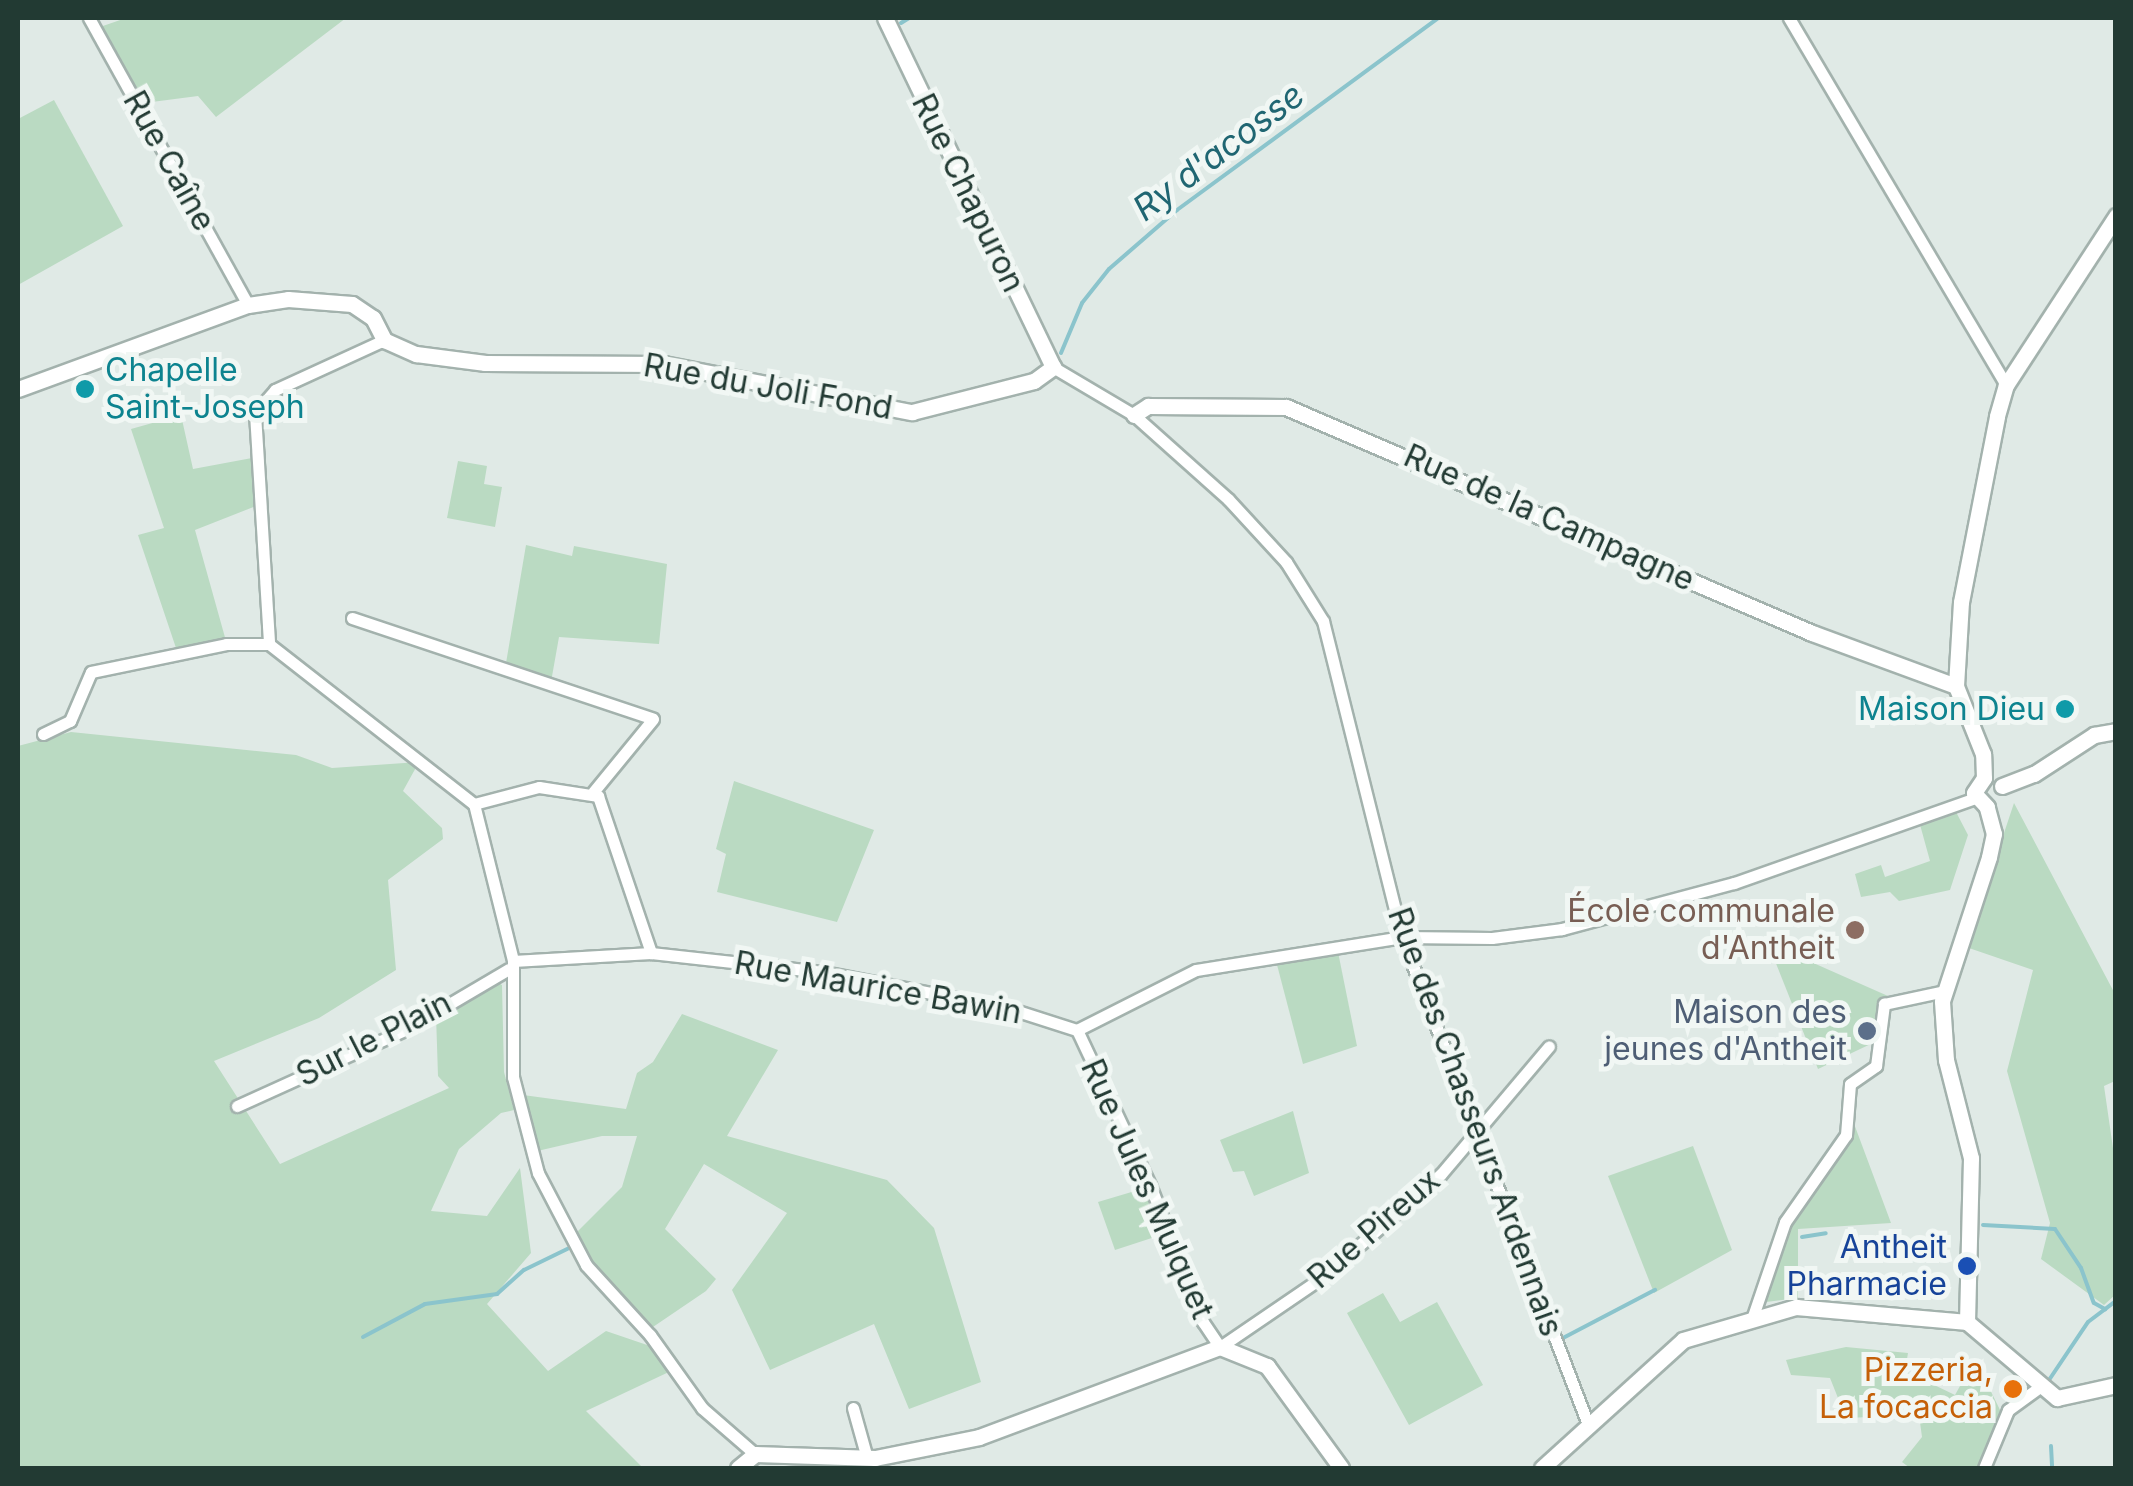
<!DOCTYPE html>
<meta charset="utf-8">
<style>
body{margin:0}
#map{position:relative;width:2133px;height:1486px;overflow:hidden;background:#e0eae6;font-family:Inter,sans-serif}
div>[style]{position:absolute}
.green>*{inset:0;background:#badac2}
.stream>*{height:4px;margin:-2px;padding:0 2px;transform-origin:2px;border-radius:2px;background:#8bc4cc}
.roads{filter:drop-shadow(2px 0 #a3b2ad) drop-shadow(-2px 0 #a3b2ad) drop-shadow(0 2px #a3b2ad) drop-shadow(0 -2px #a3b2ad)}
.street>*{height:11px;margin:-5.5px;padding:0 5.5px;transform-origin:5.5px;border-radius:5.5px;background:#fff}
.secondary>*{height:15px;margin:-7.5px;padding:0 7.5px;transform-origin:7.5px;border-radius:7.5px;background:#fff}
.dots>*{width:28px;height:28px;translate:-50% -50%;box-sizing:border-box;border:5px solid #f1f7f4;border-radius:50%}
span{translate:-50% -50%;white-space:nowrap;text-align:center;line-height:1.15;-webkit-text-stroke:10px #f1f7f4;paint-order:stroke}
.street-label{font-size:32px;color:#223a33}
.culture-label{font-size:32px;color:#0d838f}
.left{translate:0 -50%;text-align:left}
.right{translate:-100% -50%;text-align:right}
.education-label{font-size:32px;color:#785e54}
.service-label{font-size:32px;color:#4e5e75}
.transit-label{font-size:32px;color:#164399}
.food-label{font-size:32px;color:#c56008}
.water-label{font-size:35px;color:#206672;font-style:italic}
.frame{position:absolute;inset:0;border:20px solid #223a33;pointer-events:none}
</style>
<div id="map">
<div class="green">
<i style="clip-path:polygon(126px 18px,346px 18px,216px 117px,198px 96px,144px 103px,100px 27px)"></i>
<i style="clip-path:polygon(54px 100px,123px 226px,18px 285px,18px 119px)"></i>
<i style="clip-path:polygon(181px 415px,193px 469px,252px 458px,256px 506px,195px 530px,226px 641px,176px 648px,138px 535px,164px 528px,131px 429px)"></i>
<i style="clip-path:polygon(458px 461px,487px 466px,484px 484px,502px 487px,495px 527px,447px 518px)"></i>
<i style="clip-path:polygon(526px 545px,572px 556px,574px 546px,667px 564px,659px 644px,559px 637px,551px 682px,505px 669px)"></i>
<i style="clip-path:polygon(71px 732px,296px 755px,332px 768px,419px 762px,403px 791px,442px 828px,443px 839px,388px 880px,396px 970px,319px 1018px,214px 1061px,280px 1164px,449px 1088px,438px 1076px,436px 1015px,493px 980px,502px 985px,504px 1072px,514px 1110px,501px 1113px,459px 1149px,431px 1211px,487px 1216px,520px 1168px,531px 1253px,487px 1304px,548px 1371px,606px 1331px,650px 1346px,671px 1371px,586px 1411px,643px 1468px,18px 1468px,18px 746px)"></i>
<i style="clip-path:polygon(734px 781px,874px 830px,837px 922px,717px 892px,726px 854px,716px 849px)"></i>
<i style="clip-path:polygon(2014px 803px,2115px 994px,2115px 1081px,2104px 1086px,2115px 1162px,2116px 1294px,2104px 1305px,2041px 1259px,2050px 1223px,2007px 1071px,2033px 970px,1966px 947px)"></i>
<i style="clip-path:polygon(1955px 810px,1968px 835px,1950px 890px,1899px 901px,1890px 892px,1861px 897px,1855px 874px,1881px 865px,1885px 877px,1930px 861px,1919px 821px)"></i>
<i style="clip-path:polygon(1784px 950px,1888px 996px,1877px 1041px,1818px 1069px,1773px 956px)"></i>
<i style="clip-path:polygon(1338px 952px,1357px 1046px,1303px 1064px,1276px 961px)"></i>
<i style="clip-path:polygon(682px 1014px,778px 1050px,727px 1136px,887px 1180px,934px 1228px,981px 1382px,909px 1409px,874px 1324px,770px 1370px,732px 1290px,787px 1213px,704px 1164px,665px 1229px,716px 1279px,706px 1291px,650px 1329px,602px 1277px,574px 1235px,622px 1187px,637px 1136px,602px 1136px,533px 1152px,523px 1095px,626px 1109px,637px 1073px,653px 1062px)"></i>
<i style="clip-path:polygon(1293px 1111px,1309px 1173px,1254px 1196px,1244px 1171px,1233px 1172px,1220px 1140px)"></i>
<i style="clip-path:polygon(1853px 1121px,1891px 1223px,1798px 1229px,1798px 1298px,1758px 1303px,1782px 1238px)"></i>
<i style="clip-path:polygon(1693px 1146px,1732px 1250px,1654px 1293px,1608px 1176px)"></i>
<i style="clip-path:polygon(1145px 1188px,1164px 1234px,1115px 1250px,1098px 1202px)"></i>
<i style="clip-path:polygon(1383px 1293px,1400px 1322px,1437px 1302px,1483px 1385px,1409px 1425px,1347px 1313px)"></i>
<i style="clip-path:polygon(1846px 1347px,1908px 1353px,1905px 1371px,1955px 1395px,1975px 1359px,2001px 1412px,1981px 1468px,1910px 1468px,1902px 1462px,1922px 1437px,1919px 1415px,1846px 1418px,1830px 1378px,1791px 1375px,1786px 1360px)"></i>
</div>
<div class="stream">
<i style="left:901px;top:23px;width:9px;rotate:-32deg"></i>
<i style="left:1061px;top:353px;width:54px;rotate:-67.2deg"></i>
<i style="left:1082px;top:303px;width:43px;rotate:-51.5deg"></i>
<i style="left:1109px;top:269px;width:90px;rotate:-40.9deg"></i>
<i style="left:1177px;top:210px;width:324px;rotate:-36.3deg"></i>
<i style="left:1983px;top:1225px;width:72px;rotate:3.2deg"></i>
<i style="left:2055px;top:1229px;width:47px;rotate:56.3deg"></i>
<i style="left:2081px;top:1268px;width:37px;rotate:70deg"></i>
<i style="left:2094px;top:1303px;width:13px;rotate:29deg"></i>
<i style="left:1802px;top:1237px;width:24px;rotate:-9deg"></i>
<i style="left:363px;top:1337px;width:70px;rotate:-28deg"></i>
<i style="left:425px;top:1304px;width:73px;rotate:-7.9deg"></i>
<i style="left:497px;top:1294px;width:36px;rotate:-42deg"></i>
<i style="left:524px;top:1270px;width:48px;rotate:-26deg"></i>
<i style="left:1563px;top:1338px;width:104px;rotate:-27.6deg"></i>
<i style="left:2047px;top:1383px;width:73px;rotate:-56.1deg"></i>
<i style="left:2088px;top:1322px;width:35px;rotate:-37deg"></i>
<i style="left:2051px;top:1446px;width:22px;rotate:87deg"></i>
</div>
<div class="roads">
<div class="street">
<i style="left:89px;top:18px;width:328px;rotate:61deg"></i>
<i style="left:1789px;top:18px;width:426px;rotate:59.4deg"></i>
<i style="left:384px;top:340px;width:120px;rotate:155.4deg"></i>
<i style="left:275px;top:390px;width:30px;rotate:131deg"></i>
<i style="left:255px;top:413px;width:231px;rotate:86.5deg"></i>
<i style="left:269px;top:644px;width:260px;rotate:38deg"></i>
<i style="left:474px;top:804px;width:162px;rotate:76deg"></i>
<i style="left:513px;top:961px;width:116px;rotate:90deg"></i>
<i style="left:513px;top:1077px;width:99px;rotate:75.4deg"></i>
<i style="left:538px;top:1173px;width:104px;rotate:62.4deg"></i>
<i style="left:586px;top:1265px;width:95px;rotate:47.6deg"></i>
<i style="left:650px;top:1335px;width:90px;rotate:54.5deg"></i>
<i style="left:702px;top:1408px;width:70px;rotate:41deg"></i>
<i style="left:1053px;top:367px;width:94px;rotate:30.7deg"></i>
<i style="left:1134px;top:415px;width:126px;rotate:41.8deg"></i>
<i style="left:1228px;top:499px;width:86px;rotate:47.4deg"></i>
<i style="left:1286px;top:562px;width:70px;rotate:57.9deg"></i>
<i style="left:1323px;top:621px;width:326px;rotate:76deg"></i>
<i style="left:1402px;top:937px;width:524px;rotate:69.11deg"></i>
<i style="left:352px;top:618px;width:317px;rotate:18.5deg"></i>
<i style="left:653px;top:719px;width:94px;rotate:129.4deg"></i>
<i style="left:43px;top:734px;width:30px;rotate:-26deg"></i>
<i style="left:70px;top:721px;width:53px;rotate:-66.8deg"></i>
<i style="left:91px;top:672px;width:138px;rotate:-11.7deg"></i>
<i style="left:226px;top:644px;width:43px"></i>
<i style="left:474px;top:804px;width:67px;rotate:-14.7deg"></i>
<i style="left:539px;top:787px;width:60px;rotate:8.7deg"></i>
<i style="left:598px;top:796px;width:166px;rotate:71.3deg"></i>
<i style="left:513px;top:961px;width:138px;rotate:-3.3deg"></i>
<i style="left:651px;top:953px;width:173px;rotate:6.3deg"></i>
<i style="left:823px;top:972px;width:188px;rotate:11deg"></i>
<i style="left:1008px;top:1008px;width:72px;rotate:17.7deg"></i>
<i style="left:1077px;top:1030px;width:133px;rotate:-26.8deg"></i>
<i style="left:1196px;top:970px;width:209px;rotate:-9.1deg"></i>
<i style="left:1402px;top:937px;width:90px;rotate:0.6deg"></i>
<i style="left:1492px;top:938px;width:71px;rotate:-7.3deg"></i>
<i style="left:1562px;top:929px;width:178px;rotate:-15deg"></i>
<i style="left:1734px;top:883px;width:256px;rotate:-19.4deg"></i>
<i style="left:1077px;top:1030px;width:171px;rotate:64.8deg"></i>
<i style="left:1150px;top:1185px;width:147px;rotate:68.9deg"></i>
<i style="left:1203px;top:1322px;width:30px;rotate:56deg"></i>
<i style="left:1220px;top:1347px;width:126px;rotate:-34.3deg"></i>
<i style="left:1324px;top:1276px;width:155px;rotate:-41.1deg"></i>
<i style="left:1441px;top:1174px;width:167px;rotate:-49.8deg"></i>
<i style="left:237px;top:1106px;width:187px;rotate:-24.4deg"></i>
<i style="left:407px;top:1029px;width:118px;rotate:-30.5deg"></i>
<i style="left:1753px;top:1316px;width:99px;rotate:-71.2deg"></i>
<i style="left:1785px;top:1222px;width:106px;rotate:-55deg"></i>
<i style="left:1846px;top:1135px;width:51px;rotate:-85.5deg"></i>
<i style="left:1850px;top:1084px;width:32px;rotate:-35deg"></i>
<i style="left:1876px;top:1066px;width:63px;rotate:-82.6deg"></i>
<i style="left:1884px;top:1004px;width:62px;rotate:-12deg"></i>
<i style="left:853px;top:1408px;width:52px;rotate:74.4deg"></i>
<i style="left:1984px;top:1468px;width:63px;rotate:-67.5deg"></i>
<i style="left:2008px;top:1410px;width:37px;rotate:-36deg"></i>
</div>
<div class="secondary">
<i style="left:18px;top:389px;width:245px;rotate:-20.1deg"></i>
<i style="left:248px;top:305px;width:40px;rotate:-8.5deg"></i>
<i style="left:288px;top:299px;width:64px;rotate:4.5deg"></i>
<i style="left:352px;top:304px;width:25px;rotate:34deg"></i>
<i style="left:373px;top:318px;width:25px;rotate:63deg"></i>
<i style="left:384px;top:340px;width:35px;rotate:24deg"></i>
<i style="left:416px;top:354px;width:70px;rotate:7.4deg"></i>
<i style="left:485px;top:363px;width:179px;rotate:0.3deg"></i>
<i style="left:664px;top:364px;width:253px;rotate:11deg"></i>
<i style="left:912px;top:412px;width:126px;rotate:-14.3deg"></i>
<i style="left:1034px;top:381px;width:24px;rotate:-36deg"></i>
<i style="left:1053px;top:367px;width:387px;rotate:-115.7deg"></i>
<i style="left:1134px;top:415px;width:17px;rotate:-33deg"></i>
<i style="left:1148px;top:406px;width:138px;rotate:0.4deg"></i>
<i style="left:1286px;top:407px;width:572px;rotate:23.25deg"></i>
<i style="left:1812px;top:633px;width:153px;rotate:20.2deg"></i>
<i style="left:1984px;top:778px;width:24px;rotate:-92deg"></i>
<i style="left:1983px;top:754px;width:73px;rotate:-111.7deg"></i>
<i style="left:1956px;top:686px;width:84px;rotate:-86.6deg"></i>
<i style="left:1961px;top:602px;width:189px;rotate:-79deg"></i>
<i style="left:1997px;top:416px;width:32px;rotate:-74deg"></i>
<i style="left:2006px;top:385px;width:202px;rotate:-56.9deg"></i>
<i style="left:1984px;top:778px;width:18px;rotate:124deg"></i>
<i style="left:1974px;top:793px;width:19px;rotate:47deg"></i>
<i style="left:2002px;top:786px;width:34px;rotate:-21deg"></i>
<i style="left:2034px;top:774px;width:72px;rotate:-33deg"></i>
<i style="left:2094px;top:735px;width:22px;rotate:-10deg"></i>
<i style="left:1967px;top:1322px;width:164px;rotate:-88.6deg"></i>
<i style="left:1971px;top:1158px;width:101px;rotate:-104.3deg"></i>
<i style="left:1946px;top:1060px;width:59px;rotate:-93.9deg"></i>
<i style="left:1942px;top:1001px;width:151px;rotate:-71.9deg"></i>
<i style="left:1989px;top:857px;width:24px;rotate:-78deg"></i>
<i style="left:1994px;top:834px;width:28px;rotate:-105deg"></i>
<i style="left:738px;top:1468px;width:22px;rotate:-39deg"></i>
<i style="left:755px;top:1454px;width:120px;rotate:1.9deg"></i>
<i style="left:875px;top:1458px;width:106px;rotate:-11.4deg"></i>
<i style="left:979px;top:1437px;width:257px;rotate:-20.5deg"></i>
<i style="left:1220px;top:1347px;width:51px;rotate:22deg"></i>
<i style="left:1267px;top:1366px;width:126px;rotate:54deg"></i>
<i style="left:1542px;top:1468px;width:190px;rotate:-42.2deg"></i>
<i style="left:1683px;top:1340px;width:118px;rotate:-16.3deg"></i>
<i style="left:1796px;top:1307px;width:172px;rotate:5deg"></i>
<i style="left:1967px;top:1322px;width:118px;rotate:40.2deg"></i>
<i style="left:2057px;top:1398px;width:60px;rotate:-12.4deg"></i>
</div>
</div>
<div class="dots">
<i style="left:85px;top:389px;background:#0f9aa8"></i>
<i style="left:2065px;top:709px;background:#0f9aa8"></i>
<i style="left:1855px;top:930px;background:#8d6e63"></i>
<i style="left:1867px;top:1031px;background:#5c6f8a"></i>
<i style="left:1967px;top:1266px;background:#1a4fb4"></i>
<i style="left:2013px;top:1389px;background:#e8710a"></i>
</div>
<div class="street-label">
<span style="left:169px;top:161px;rotate:61deg">Rue Caîne</span>
<span style="left:968px;top:193px;rotate:64deg">Rue Chapuron</span>
<span style="left:768px;top:387px;rotate:10deg">Rue du Joli Fond</span>
<span style="left:1549px;top:518px;rotate:24deg">Rue de la Campagne</span>
<span style="left:878px;top:988px;rotate:10deg">Rue Maurice Bawin</span>
<span style="left:374px;top:1039px;rotate:-27deg">Sur le Plain</span>
<span style="left:1475px;top:1122px;rotate:70deg">Rue des Chasseurs Ardennais</span>
<span style="left:1147px;top:1189px;rotate:66deg">Rue Jules Mulquet</span>
<span style="left:1374px;top:1229px;rotate:-41deg">Rue Pireux</span>
</div>
<div class="culture-label">
<span class="left" style="left:105px;top:389px">Chapelle<br>Saint-Joseph</span>
<span class="right" style="left:2045px;top:709px">Maison Dieu</span>
</div>
<div class="education-label">
<span class="right" style="left:1835px;top:930px">École communale<br>d'Antheit</span>
</div>
<div class="service-label">
<span class="right" style="left:1847px;top:1031px">Maison des<br>jeunes d'Antheit</span>
</div>
<div class="transit-label">
<span class="right" style="left:1947px;top:1266px">Antheit<br>Pharmacie</span>
</div>
<div class="food-label">
<span class="right" style="left:1993px;top:1389px">Pizzeria,<br>La focaccia</span>
</div>
<div class="water-label">
<span style="left:1218px;top:151px;rotate:-37deg">Ry d'acosse</span>
</div>
<div class="frame"></div>
</div>
